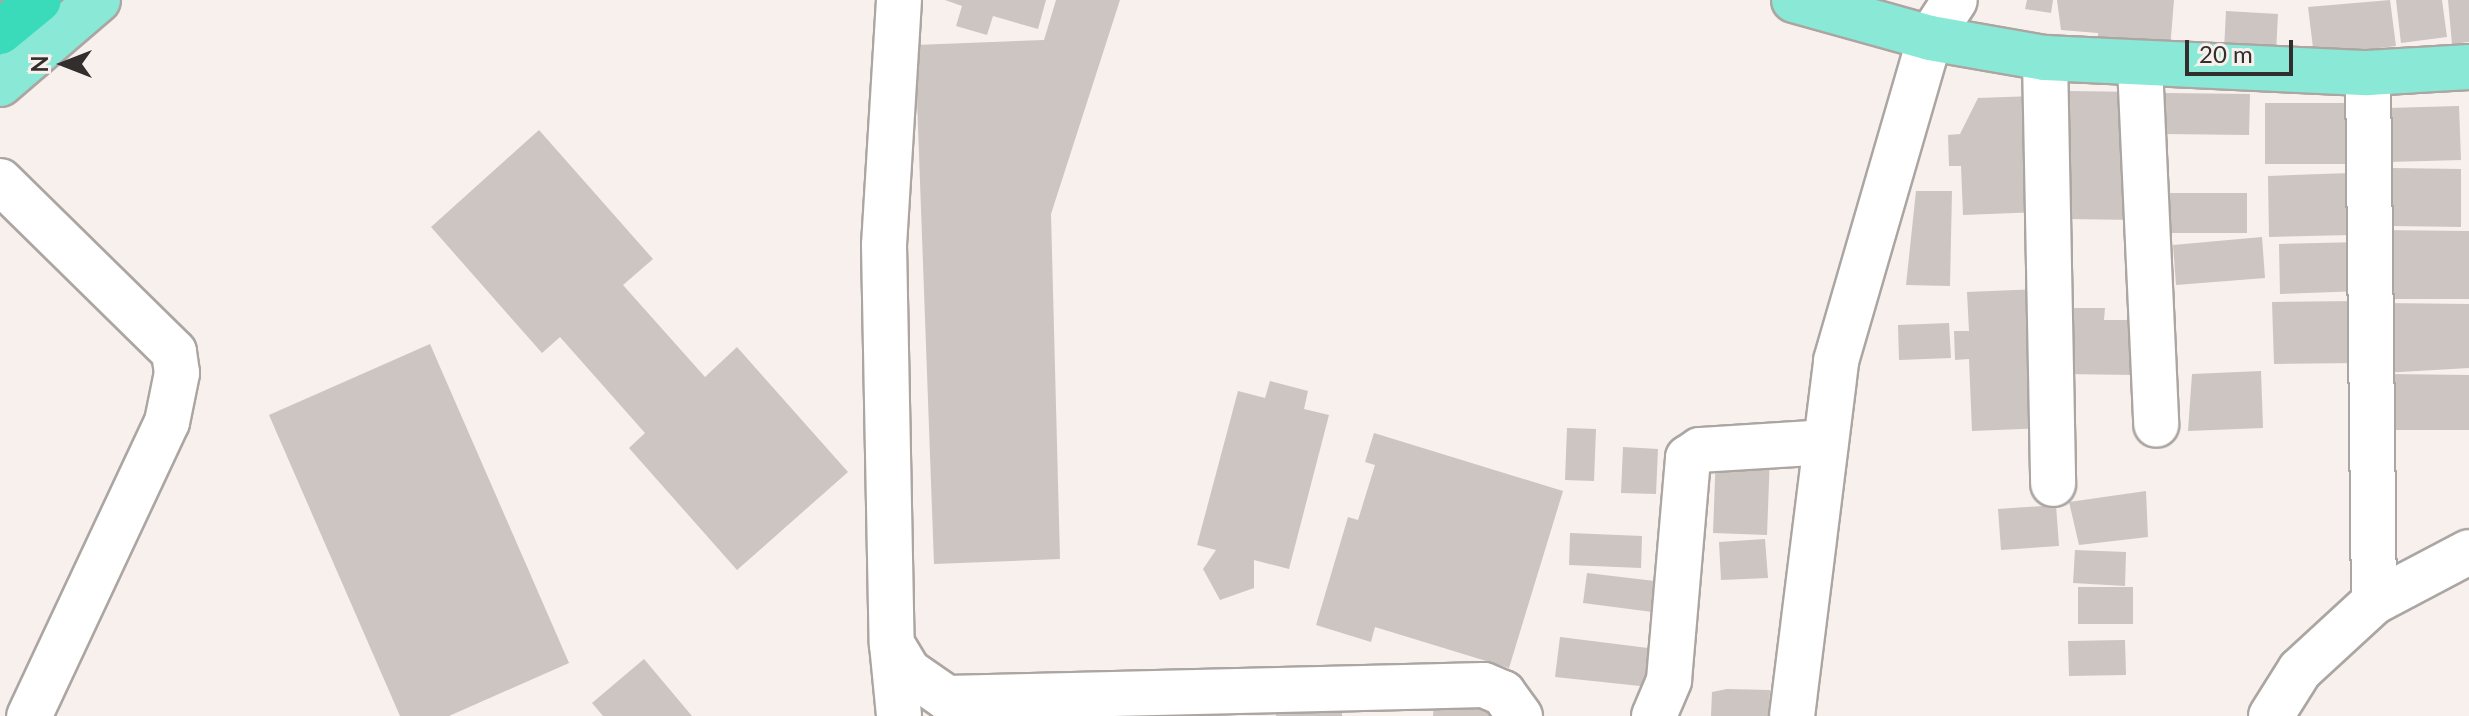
<!DOCTYPE html>
<style>
body{margin:0}
#map{position:relative;width:2469px;height:716px;overflow:hidden;background:#f7f0ed;font-family:Lato,sans-serif}
div>[style]{position:absolute}
.building>*{inset:0;background:#ccc5c2}
.roads{filter:drop-shadow(2px 0 #aca6a3) drop-shadow(-2px 0 #aca6a3) drop-shadow(0 2px #aca6a3) drop-shadow(0 -2px #aca6a3)}
.minor>*{height:44px;margin:-22px;padding:0 22px;transform-origin:22px;border-radius:22px;background:#fff}
.major>*{height:44px;margin:-22px;padding:0 22px;transform-origin:22px;border-radius:22px;background:#89e9d6}
.highway>*{height:44px;margin:-22px;padding:0 22px;transform-origin:22px;border-radius:22px;background:#3adbba}
span{translate:-50% -50%;white-space:nowrap;text-align:center;line-height:1.15;-webkit-text-stroke:6px #f7f0ed;paint-order:stroke}
.north{position:absolute;left:24px;top:24px;width:80px;height:80px;-webkit-text-stroke:6px #f7f0ed;paint-order:stroke;rotate:270deg;font-size:22px;font-weight:700;line-height:32px;text-align:center;color:#312e2d}
.north::after{content:'';display:block;margin:auto;width:28px;height:36px;background:#312e2d;clip-path:polygon(50% 0,100% 100%,50% 72%,0 100%)}
.scale{position:absolute;left:2185px;top:40px;width:108px;height:36px;box-sizing:border-box;border:4px solid #312e2d;border-top:0;padding-left:10px;font-size:24px;line-height:28px;white-space:nowrap;color:#312e2d;-webkit-text-stroke:6px #f7f0ed;paint-order:stroke}
</style>
<div id="map">
<div class="building">
<i style="clip-path:polygon(945px 0,1046px 0,1038px 29px,993px 16px,987px 35px,956px 26px,962px 6px)"></i>
<i style="clip-path:polygon(1056px 0,1120px 0,1051px 214px,1060px 559px,934px 564px,915px 45px,1044px 40px)"></i>
<i style="clip-path:polygon(2027px 0,2053px 0,2051px 13px,2025px 9px)"></i>
<i style="clip-path:polygon(2057px 0,2174px 0,2170px 49px,2098px 43px,2098px 33px,2061px 30px)"></i>
<i style="clip-path:polygon(2390px 0,2396px 46px,2314px 56px,2308px 7px)"></i>
<i style="clip-path:polygon(2396px 0,2442px 0,2447px 37px,2401px 43px)"></i>
<i style="clip-path:polygon(2448px 0,2469px 0,2469px 42px,2452px 44px)"></i>
<i style="clip-path:polygon(2226px 11px,2278px 14px,2276px 53px,2224px 50px)"></i>
<i style="clip-path:polygon(2069px 91px,2139px 92px,2137px 220px,2067px 219px)"></i>
<i style="clip-path:polygon(2165px 93px,2250px 94px,2249px 135px,2165px 134px)"></i>
<i style="clip-path:polygon(2036px 96px,2041px 212px,1963px 215px,1961px 166px,1949px 166px,1948px 135px,1960px 134px,1978px 98px)"></i>
<i style="clip-path:polygon(2265px 103px,2350px 103px,2350px 164px,2265px 164px)"></i>
<i style="clip-path:polygon(2459px 106px,2461px 160px,2389px 162px,2388px 108px)"></i>
<i style="clip-path:polygon(539px 130px,653px 259px,623px 285px,705px 377px,737px 347px,848px 472px,737px 570px,629px 448px,645px 433px,560px 337px,542px 353px,431px 227px)"></i>
<i style="clip-path:polygon(2392px 168px,2461px 169px,2461px 227px,2392px 226px,2383px 184px,2392px 184px)"></i>
<i style="clip-path:polygon(2350px 173px,2351px 235px,2269px 237px,2268px 176px)"></i>
<i style="clip-path:polygon(1916px 191px,1952px 191px,1950px 286px,1906px 285px)"></i>
<i style="clip-path:polygon(2169px 193px,2247px 193px,2247px 233px,2169px 233px)"></i>
<i style="clip-path:polygon(2379px 230px,2469px 231px,2469px 299px,2378px 299px)"></i>
<i style="clip-path:polygon(2262px 237px,2265px 278px,2176px 285px,2173px 245px)"></i>
<i style="clip-path:polygon(2361px 242px,2362px 291px,2280px 294px,2279px 244px)"></i>
<i style="clip-path:polygon(2043px 289px,2048px 428px,1972px 431px,1969px 359px,1955px 360px,1954px 331px,1969px 331px,1967px 292px)"></i>
<i style="clip-path:polygon(2359px 301px,2360px 363px,2274px 364px,2272px 302px)"></i>
<i style="clip-path:polygon(2383px 303px,2469px 304px,2469px 368px,2383px 373px)"></i>
<i style="clip-path:polygon(2065px 308px,2105px 308px,2104px 320px,2135px 320px,2134px 375px,2064px 374px)"></i>
<i style="clip-path:polygon(1949px 323px,1951px 358px,1899px 360px,1898px 325px)"></i>
<i style="clip-path:polygon(430px 344px,569px 663px,449px 716px,400px 716px,269px 415px)"></i>
<i style="clip-path:polygon(2261px 371px,2263px 428px,2188px 431px,2192px 374px)"></i>
<i style="clip-path:polygon(2390px 374px,2469px 375px,2469px 430px,2390px 430px)"></i>
<i style="clip-path:polygon(1270px 381px,1308px 391px,1304px 409px,1329px 415px,1289px 569px,1254px 560px,1254px 588px,1220px 600px,1203px 569px,1216px 550px,1197px 545px,1238px 391px,1265px 398px)"></i>
<i style="clip-path:polygon(1567px 428px,1596px 429px,1594px 481px,1565px 480px)"></i>
<i style="clip-path:polygon(1374px 433px,1563px 491px,1509px 668px,1375px 627px,1371px 642px,1316px 625px,1348px 517px,1358px 520px,1375px 465px,1365px 462px)"></i>
<i style="clip-path:polygon(1623px 447px,1658px 449px,1656px 494px,1621px 493px)"></i>
<i style="clip-path:polygon(1716px 452px,1770px 455px,1767px 535px,1713px 533px)"></i>
<i style="clip-path:polygon(2146px 491px,2148px 537px,2079px 545px,2069px 502px)"></i>
<i style="clip-path:polygon(2056px 505px,2059px 546px,2001px 550px,1998px 509px)"></i>
<i style="clip-path:polygon(1570px 533px,1642px 536px,1641px 568px,1569px 565px)"></i>
<i style="clip-path:polygon(1765px 539px,1768px 578px,1721px 580px,1719px 542px)"></i>
<i style="clip-path:polygon(2075px 550px,2126px 552px,2125px 586px,2073px 583px)"></i>
<i style="clip-path:polygon(1587px 573px,1672px 583px,1668px 614px,1583px 603px)"></i>
<i style="clip-path:polygon(2078px 587px,2133px 587px,2133px 624px,2078px 624px)"></i>
<i style="clip-path:polygon(1560px 637px,1664px 650px,1659px 688px,1555px 677px)"></i>
<i style="clip-path:polygon(2125px 640px,2126px 675px,2069px 676px,2068px 641px)"></i>
<i style="clip-path:polygon(644px 659px,692px 716px,603px 716px,592px 703px)"></i>
<i style="clip-path:polygon(1435px 689px,1491px 693px,1489px 716px,1433px 716px)"></i>
<i style="clip-path:polygon(1727px 689px,1770px 690px,1769px 716px,1711px 716px,1712px 692px)"></i>
<i style="clip-path:polygon(1278px 692px,1343px 696px,1342px 716px,1276px 716px)"></i>
</div>
<div class="roads">
<div class="minor">
<i style="left:899px;top:0;width:245px;rotate:93.5deg"></i>
<i style="left:884px;top:245px;width:399px;rotate:88.9deg"></i>
<i style="left:892px;top:644px;width:31px;rotate:59deg"></i>
<i style="left:908px;top:671px;width:47px;rotate:34.7deg"></i>
<i style="left:947px;top:698px;width:537px;rotate:-1.39deg"></i>
<i style="left:1484px;top:685px;width:21px;rotate:23deg"></i>
<i style="left:1503px;top:693px;width:29px;rotate:54deg"></i>
<i style="left:2045px;top:58px;width:426px;rotate:88.9deg"></i>
<i style="left:2140px;top:66px;width:359px;rotate:87.4deg"></i>
<i style="left:2368px;top:73px;width:529px;rotate:89.35deg"></i>
<i style="left:0;top:181px;width:244px;rotate:44.5deg"></i>
<i style="left:174px;top:352px;width:21px;rotate:82deg"></i>
<i style="left:177px;top:373px;width:50px;rotate:101.5deg"></i>
<i style="left:167px;top:422px;width:325px;rotate:115.1deg"></i>
<i style="left:892px;top:644px;width:72px;rotate:84.4deg"></i>
<i style="left:1654px;top:716px;width:39px;rotate:-67deg"></i>
<i style="left:1669px;top:680px;width:223px;rotate:-85.1deg"></i>
<i style="left:1688px;top:458px;width:14px;rotate:-34deg"></i>
<i style="left:1700px;top:450px;width:126px;rotate:-3.6deg"></i>
<i style="left:1792px;top:716px;width:358px;rotate:-82.9deg"></i>
<i style="left:1836px;top:361px;width:336px;rotate:-73.8deg"></i>
<i style="left:1930px;top:38px;width:45px;rotate:-56.7deg"></i>
<i style="left:2271px;top:716px;width:54px;rotate:-57.8deg"></i>
<i style="left:2300px;top:670px;width:100px;rotate:-42.6deg"></i>
<i style="left:2374px;top:602px;width:107px;rotate:-27.8deg"></i>
</div>
<div class="major">
<i style="left:1794px;top:0;width:141px;rotate:15.6deg"></i>
<i style="left:1930px;top:38px;width:117px;rotate:9.9deg"></i>
<i style="left:2045px;top:58px;width:323px;rotate:2.7deg"></i>
<i style="left:2368px;top:73px;width:101px;rotate:-3.4deg"></i>
<i style="left:0;top:84px;width:129px;rotate:-40.6deg"></i>
</div>
<div class="highway">
<i style="left:0;top:32px;width:50px;rotate:-39.4deg"></i>
</div>
</div>
<div class="north">N</div>
<div class="scale">20 m</div>
</div>
